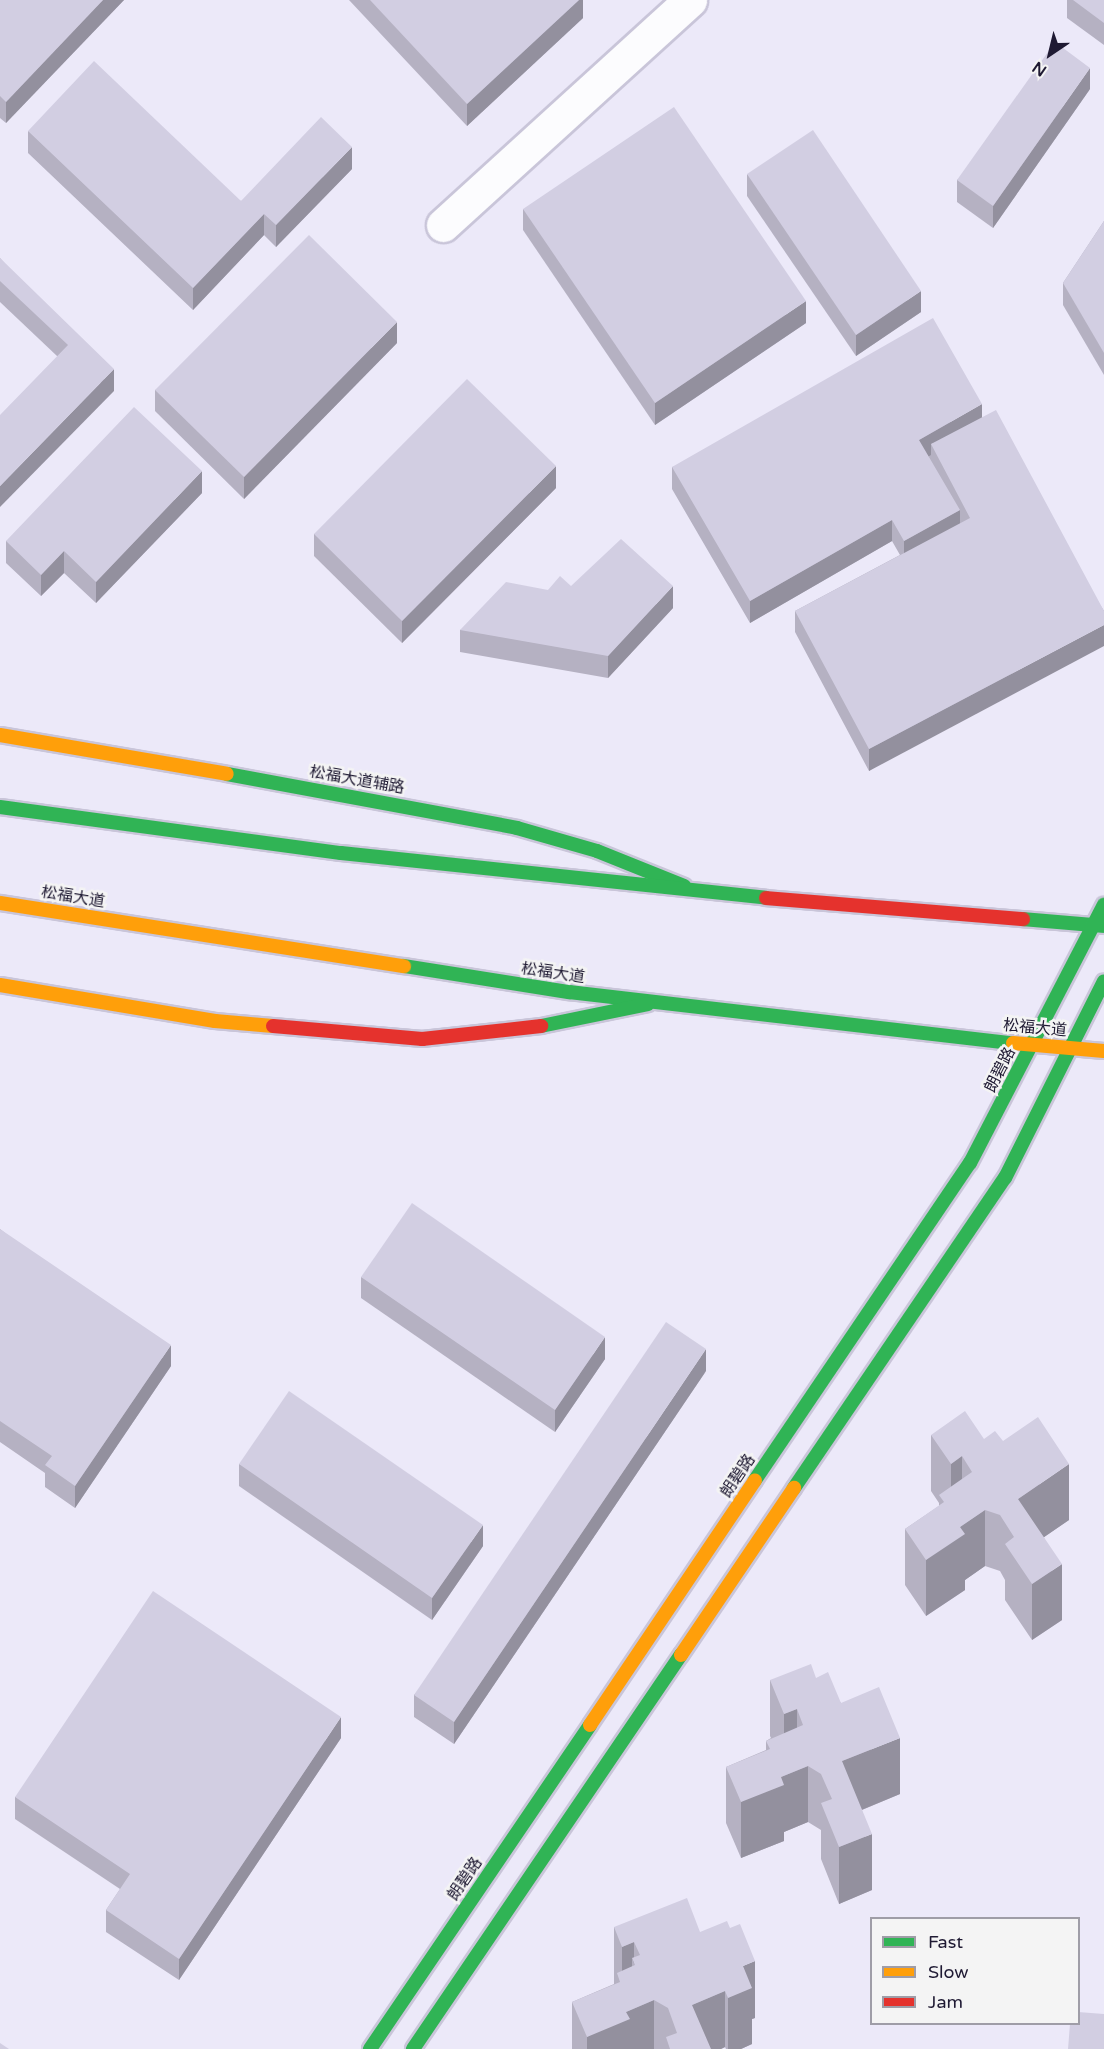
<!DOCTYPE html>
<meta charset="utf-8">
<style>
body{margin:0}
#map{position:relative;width:1104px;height:2049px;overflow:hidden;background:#ece9f9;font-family:"Varela Round","Noto Sans SC",sans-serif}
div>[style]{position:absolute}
.roads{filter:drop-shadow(2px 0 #c9c5d9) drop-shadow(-2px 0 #c9c5d9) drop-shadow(0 2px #c9c5d9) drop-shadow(0 -2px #c9c5d9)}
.street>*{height:33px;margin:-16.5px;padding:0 16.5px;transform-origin:16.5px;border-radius:16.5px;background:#fcfcfe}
.fast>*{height:14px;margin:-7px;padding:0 7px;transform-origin:7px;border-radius:7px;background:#30b455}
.slow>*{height:14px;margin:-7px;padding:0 7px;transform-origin:7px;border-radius:7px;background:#ff9f0a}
.jam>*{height:14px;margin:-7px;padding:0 7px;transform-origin:7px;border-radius:7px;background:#e5322d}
.wall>*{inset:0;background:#b5b1c2}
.shaded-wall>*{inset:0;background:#93909e}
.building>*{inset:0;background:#d2cee2}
span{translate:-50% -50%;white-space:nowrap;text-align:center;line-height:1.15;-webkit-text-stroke:5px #f4f4f4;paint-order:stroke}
.street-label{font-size:16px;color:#1f1a33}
.legend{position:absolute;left:870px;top:1917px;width:210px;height:108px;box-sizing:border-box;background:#f4f4f4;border:2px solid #9f9da7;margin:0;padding:8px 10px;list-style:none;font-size:18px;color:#1f1a33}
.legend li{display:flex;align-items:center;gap:12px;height:30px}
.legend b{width:30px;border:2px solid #9f9da7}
.north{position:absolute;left:1020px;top:24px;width:60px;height:60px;-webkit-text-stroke:4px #f4f4f4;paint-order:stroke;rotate:215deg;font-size:16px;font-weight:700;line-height:24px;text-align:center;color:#1f1a33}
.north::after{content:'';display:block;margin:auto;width:21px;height:27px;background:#1f1a33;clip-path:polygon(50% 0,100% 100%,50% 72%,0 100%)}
</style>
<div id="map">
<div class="roads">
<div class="street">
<i style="left:443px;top:225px;width:334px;rotate:-42.3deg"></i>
</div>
<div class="fast">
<i style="left:227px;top:774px;width:295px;rotate:10.5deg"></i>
<i style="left:517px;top:828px;width:83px;rotate:16deg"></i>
<i style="left:597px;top:851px;width:94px;rotate:21.9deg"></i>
<i style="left:0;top:807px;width:344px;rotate:7.7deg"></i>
<i style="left:341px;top:853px;width:427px;rotate:6deg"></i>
<i style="left:1023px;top:919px;width:81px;rotate:4.9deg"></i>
<i style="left:404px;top:966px;width:167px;rotate:9deg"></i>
<i style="left:569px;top:992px;width:447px;rotate:6.6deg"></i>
<i style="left:541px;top:1026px;width:109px;rotate:-11.6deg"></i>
<i style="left:755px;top:1480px;width:383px;rotate:-55.9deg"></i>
<i style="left:970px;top:1163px;width:291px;rotate:-62.6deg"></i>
<i style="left:794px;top:1488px;width:375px;rotate:-55.8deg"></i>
<i style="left:1005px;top:1178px;width:220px;rotate:-63.3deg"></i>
<i style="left:370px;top:2049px;width:392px;rotate:-55.8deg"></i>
<i style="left:413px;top:2049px;width:477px;rotate:-55.8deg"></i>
</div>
<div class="slow">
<i style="left:0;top:735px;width:230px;rotate:9.7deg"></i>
<i style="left:0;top:903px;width:409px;rotate:8.9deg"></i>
<i style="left:0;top:985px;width:218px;rotate:9.5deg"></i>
<i style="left:215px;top:1021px;width:58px;rotate:4.9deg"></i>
<i style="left:1013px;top:1043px;width:91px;rotate:5deg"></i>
<i style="left:681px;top:1655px;width:202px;rotate:-55.9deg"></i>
<i style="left:590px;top:1725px;width:295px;rotate:-56deg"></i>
</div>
<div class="jam">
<i style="left:766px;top:898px;width:258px;rotate:4.7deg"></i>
<i style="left:273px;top:1026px;width:150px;rotate:5deg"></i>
<i style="left:422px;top:1039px;width:120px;rotate:-6.2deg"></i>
</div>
</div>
<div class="wall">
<i style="clip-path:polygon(0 0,124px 0,6px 123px,0 118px)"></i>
<i style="clip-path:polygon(349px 0,583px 0,583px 18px,467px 126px)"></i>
<i style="clip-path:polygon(1067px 0,1104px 0,1104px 45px,1067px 18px)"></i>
<i style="clip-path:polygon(1090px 89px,993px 228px,957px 202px,957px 180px)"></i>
<i style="clip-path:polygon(28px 131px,241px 201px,352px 169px,276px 247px,264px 235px,193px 310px,28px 153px)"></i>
<i style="clip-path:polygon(747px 174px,921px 312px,856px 356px,747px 196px)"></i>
<i style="clip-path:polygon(523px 209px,806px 323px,655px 425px,523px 230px)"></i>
<i style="clip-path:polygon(1104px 221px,1104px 375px,1063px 305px,1063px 283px)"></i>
<i style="clip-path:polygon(0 258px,114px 391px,57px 356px,0 302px)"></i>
<i style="clip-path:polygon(397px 343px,244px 499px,155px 411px,155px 390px)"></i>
<i style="clip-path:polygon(982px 417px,1104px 611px,869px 771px,795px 632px,795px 611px,900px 555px,892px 541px,750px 623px,672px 489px,672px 467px)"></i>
<i style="clip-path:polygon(556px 488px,402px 643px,314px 556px,314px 534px)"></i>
<i style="clip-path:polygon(202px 493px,96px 603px,64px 573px,41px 596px,6px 563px,6px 541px)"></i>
<i style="clip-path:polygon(571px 586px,673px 608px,608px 678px,460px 652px,460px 630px,548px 590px)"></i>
<i style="clip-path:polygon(0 1229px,171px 1366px,75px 1508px,45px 1487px,45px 1473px,0 1442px)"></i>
<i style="clip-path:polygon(361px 1277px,605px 1359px,555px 1432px,361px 1298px)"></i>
<i style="clip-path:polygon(706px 1371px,454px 1744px,414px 1717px,414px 1695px)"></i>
<i style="clip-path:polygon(931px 1435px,1003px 1441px,1069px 1520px,1044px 1537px,1062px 1620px,1032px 1640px,1005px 1600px,1005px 1580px,1000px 1571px,985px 1566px,965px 1580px,965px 1590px,926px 1616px,905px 1585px,905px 1529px,939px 1506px,939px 1503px,931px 1491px)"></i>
<i style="clip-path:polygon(239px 1464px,483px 1546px,432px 1620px,239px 1486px)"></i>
<i style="clip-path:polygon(816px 1678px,841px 1703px,900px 1794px,862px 1810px,872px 1890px,839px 1904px,821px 1859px,821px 1830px,808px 1822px,784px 1832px,784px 1841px,741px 1858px,726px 1823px,726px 1767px,766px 1750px,766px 1741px,771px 1738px,770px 1736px,770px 1680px)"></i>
<i style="clip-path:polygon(341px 1738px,179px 1980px,106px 1932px,106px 1910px,120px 1889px,15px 1819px,15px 1797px)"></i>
<i style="clip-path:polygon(614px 1927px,700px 1932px,755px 2018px,752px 2019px,752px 2044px,741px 2049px,726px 2049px,725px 2047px,721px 2049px,572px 2049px,572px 2002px,614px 1984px)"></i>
</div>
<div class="shaded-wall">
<i style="clip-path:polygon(103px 0,124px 0,6px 123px,6px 102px)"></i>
<i style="clip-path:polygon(579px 0,583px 0,583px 18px,467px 126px,467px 104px)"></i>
<i style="clip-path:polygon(1090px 68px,1090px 89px,993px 228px,993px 206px)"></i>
<i style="clip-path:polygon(352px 147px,352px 169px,276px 247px,276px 225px)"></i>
<i style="clip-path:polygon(264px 214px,264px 235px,193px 310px,193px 288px)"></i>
<i style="clip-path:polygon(921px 291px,921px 312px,856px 356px,856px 335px)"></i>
<i style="clip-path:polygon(806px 301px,806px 323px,655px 425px,655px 403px)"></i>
<i style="clip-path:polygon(397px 322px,397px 343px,244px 499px,244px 477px)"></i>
<i style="clip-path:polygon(114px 369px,114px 391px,0 507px,0 486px)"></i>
<i style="clip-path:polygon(982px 404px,982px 426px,931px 444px,931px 455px,919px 462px,919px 440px)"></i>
<i style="clip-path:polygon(556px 466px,556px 488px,402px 643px,402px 621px)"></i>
<i style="clip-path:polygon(202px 471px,202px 493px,96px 603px,96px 582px)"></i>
<i style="clip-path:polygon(960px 510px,960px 531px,904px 563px,904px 541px)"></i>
<i style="clip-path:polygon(892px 520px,892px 541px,750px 623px,750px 601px)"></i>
<i style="clip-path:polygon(64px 551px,64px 573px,41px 596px,41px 575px)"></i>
<i style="clip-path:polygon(673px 586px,673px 608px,608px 678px,608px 656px)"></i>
<i style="clip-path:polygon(1104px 625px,1104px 646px,869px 771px,869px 749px)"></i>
<i style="clip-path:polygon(605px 1337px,605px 1359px,555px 1432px,555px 1410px)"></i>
<i style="clip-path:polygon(171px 1345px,171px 1366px,75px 1508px,75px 1486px)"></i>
<i style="clip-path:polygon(706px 1349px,706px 1371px,454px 1744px,454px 1722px)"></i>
<i style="clip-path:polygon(962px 1456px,962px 1512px,951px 1520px,951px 1464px)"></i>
<i style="clip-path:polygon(1069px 1464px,1069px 1520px,1018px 1555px,1018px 1499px)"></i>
<i style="clip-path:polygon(985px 1510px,985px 1566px,965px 1580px,965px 1590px,926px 1616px,926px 1560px,960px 1527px)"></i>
<i style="clip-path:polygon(483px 1525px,483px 1546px,432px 1620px,432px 1598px)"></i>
<i style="clip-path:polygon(1062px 1564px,1062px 1620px,1032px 1640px,1032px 1584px)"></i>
<i style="clip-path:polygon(797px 1709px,797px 1765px,784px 1770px,784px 1714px)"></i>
<i style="clip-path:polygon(341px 1717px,341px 1738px,179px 1980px,179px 1959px)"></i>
<i style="clip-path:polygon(900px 1738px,900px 1794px,842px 1818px,842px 1761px)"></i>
<i style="clip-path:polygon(808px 1766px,808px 1822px,784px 1832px,784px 1841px,741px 1858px,741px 1802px,781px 1777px)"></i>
<i style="clip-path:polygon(872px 1834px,872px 1890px,839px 1904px,839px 1847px)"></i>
<i style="clip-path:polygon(634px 1942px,634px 1963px,632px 1958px,632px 1999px,622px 2003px,622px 1947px)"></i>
<i style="clip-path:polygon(755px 1961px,755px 2018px,752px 2019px,752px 2044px,741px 2049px,728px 2049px,728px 1998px,743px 1966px)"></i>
<i style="clip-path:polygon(725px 1991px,725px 2047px,721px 2049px,692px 2049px,692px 2005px)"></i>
<i style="clip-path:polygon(654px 2000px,654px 2049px,587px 2049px,587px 2037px,626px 2012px)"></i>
</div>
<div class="building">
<i style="clip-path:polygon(0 0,103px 0,6px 102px,0 96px)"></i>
<i style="clip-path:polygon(370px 0,579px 0,467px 104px)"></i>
<i style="clip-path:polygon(1073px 0,1104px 0,1104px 23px)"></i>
<i style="clip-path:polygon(1055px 42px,1090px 68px,993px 206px,957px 180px)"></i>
<i style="clip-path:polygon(94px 61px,241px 201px,321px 117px,352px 147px,276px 225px,264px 214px,193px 288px,28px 131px)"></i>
<i style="clip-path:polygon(674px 107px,806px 301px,655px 403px,523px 209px)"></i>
<i style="clip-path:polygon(813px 130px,921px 291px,856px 335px,747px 174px)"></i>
<i style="clip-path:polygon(1104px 221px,1104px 353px,1063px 283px)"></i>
<i style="clip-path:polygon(309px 235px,397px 322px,244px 477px,155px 390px)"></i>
<i style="clip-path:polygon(0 258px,114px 369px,0 486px,0 415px,68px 345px,0 281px)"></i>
<i style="clip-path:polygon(933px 318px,982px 404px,919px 440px,960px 510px,904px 541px,892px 520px,750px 601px,672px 467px)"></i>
<i style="clip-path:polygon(467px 379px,556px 466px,402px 621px,314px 534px)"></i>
<i style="clip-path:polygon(134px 407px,202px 471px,96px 582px,64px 551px,41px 575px,6px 541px)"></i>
<i style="clip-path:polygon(996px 410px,1104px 611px,1104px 625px,869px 749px,795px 611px,970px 518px,931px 444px)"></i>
<i style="clip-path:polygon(621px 539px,673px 586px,608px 656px,460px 630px,506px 582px,548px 590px,560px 576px,571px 586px)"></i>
<i style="clip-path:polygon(412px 1203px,605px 1337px,555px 1410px,361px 1277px)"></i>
<i style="clip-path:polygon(0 1229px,171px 1345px,75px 1486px,45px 1465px,52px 1456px,0 1421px)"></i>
<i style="clip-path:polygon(666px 1322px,706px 1349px,454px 1722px,414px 1695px)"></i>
<i style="clip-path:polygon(289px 1391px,483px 1525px,432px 1598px,239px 1464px)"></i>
<i style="clip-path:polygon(965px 1411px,984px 1439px,995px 1431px,1003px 1441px,1038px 1417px,1069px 1464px,1018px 1499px,1062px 1564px,1032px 1584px,1005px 1544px,1014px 1537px,1000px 1515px,985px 1510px,960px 1527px,965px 1534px,926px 1560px,905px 1529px,944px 1502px,939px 1495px,972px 1472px,962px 1456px,951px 1464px,931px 1435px)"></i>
<i style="clip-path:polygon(153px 1591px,341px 1717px,179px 1959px,106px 1910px,130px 1874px,15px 1797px)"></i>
<i style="clip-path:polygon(811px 1664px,816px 1678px,828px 1672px,841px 1703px,879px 1687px,900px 1738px,842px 1761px,872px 1834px,839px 1847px,821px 1803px,832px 1799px,821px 1774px,808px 1766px,781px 1777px,784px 1785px,741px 1802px,726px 1767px,770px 1749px,766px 1741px,803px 1725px,797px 1709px,784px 1714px,770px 1680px)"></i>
<i style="clip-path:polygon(687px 1898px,700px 1932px,727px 1921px,730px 1928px,740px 1924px,755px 1961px,743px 1966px,752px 1988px,728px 1998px,725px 1991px,692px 2005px,711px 2049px,670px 2049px,666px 2037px,677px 2033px,668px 2008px,654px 2000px,626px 2012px,630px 2019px,587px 2037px,572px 2002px,620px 1982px,617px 1973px,635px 1965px,632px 1958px,640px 1955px,634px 1942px,622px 1947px,614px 1927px)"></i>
<i style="clip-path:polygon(1078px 2012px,1104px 2014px,1104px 2049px,1068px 2049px,1070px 2024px,1078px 2024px)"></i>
<i style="clip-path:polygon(0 2043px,9px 2049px,0 2049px)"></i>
</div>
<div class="street-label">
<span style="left:357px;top:780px;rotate:10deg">松福大道辅路</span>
<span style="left:73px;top:897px;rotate:9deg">松福大道</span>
<span style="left:553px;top:973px;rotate:8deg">松福大道</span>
<span style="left:1035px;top:1028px;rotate:5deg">松福大道</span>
<span style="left:1000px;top:1070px;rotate:-63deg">朗碧路</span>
<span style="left:738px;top:1476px;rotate:-56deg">朗碧路</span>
<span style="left:465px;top:1879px;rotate:-56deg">朗碧路</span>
</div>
<ul class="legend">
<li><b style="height:8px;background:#30b455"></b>Fast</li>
<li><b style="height:8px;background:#ff9f0a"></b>Slow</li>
<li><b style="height:8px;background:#e5322d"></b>Jam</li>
</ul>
<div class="north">N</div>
</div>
